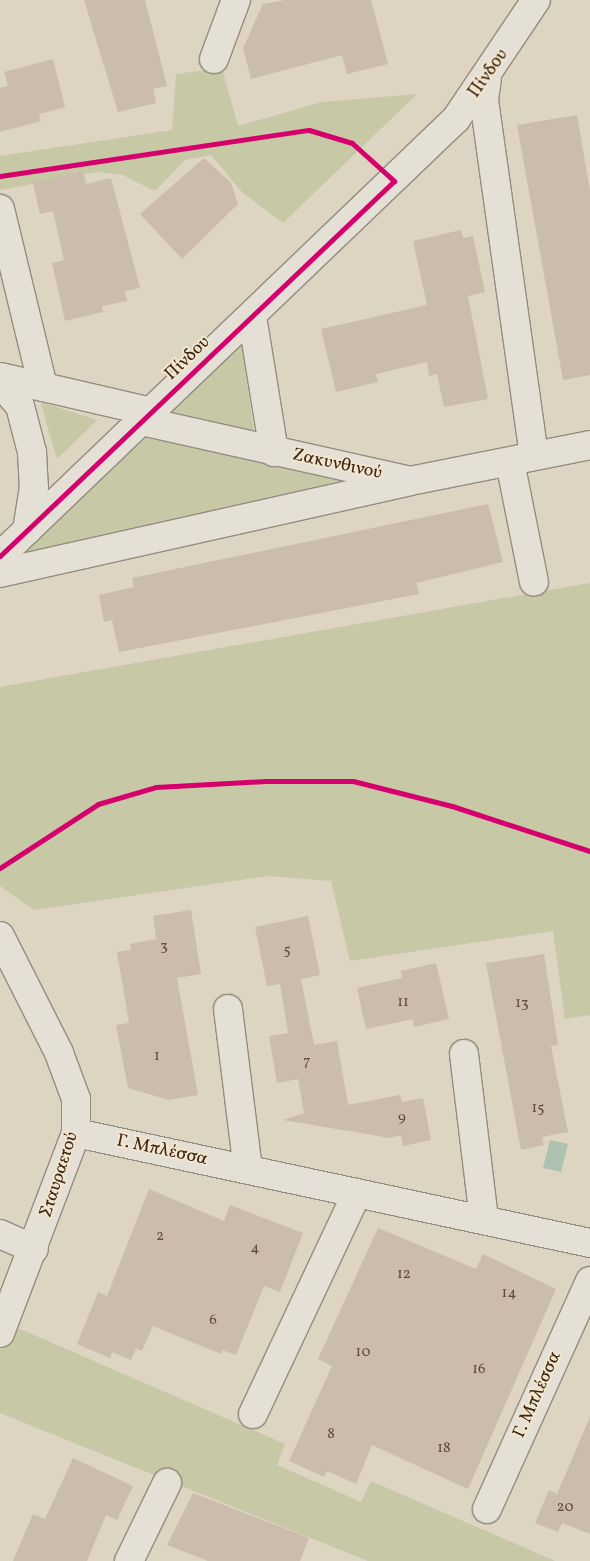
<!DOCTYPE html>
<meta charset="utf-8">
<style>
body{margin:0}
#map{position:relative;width:590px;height:1561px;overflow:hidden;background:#ddd4c1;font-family:Vollkorn,serif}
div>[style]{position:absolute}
.green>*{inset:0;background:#c6c8a6}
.water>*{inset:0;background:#adc2b0}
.building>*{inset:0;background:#cbbcab}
.roads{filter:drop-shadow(1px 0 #948c7f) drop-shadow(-1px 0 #948c7f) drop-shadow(0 1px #948c7f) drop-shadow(0 -1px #948c7f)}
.minor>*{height:28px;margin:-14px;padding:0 14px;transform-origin:14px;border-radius:14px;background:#e5e0d6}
.tertiary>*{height:28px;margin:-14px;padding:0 14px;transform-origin:14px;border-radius:14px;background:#e5e0d6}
.cycleway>*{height:5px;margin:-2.5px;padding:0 2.5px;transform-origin:2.5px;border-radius:2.5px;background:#d6006c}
span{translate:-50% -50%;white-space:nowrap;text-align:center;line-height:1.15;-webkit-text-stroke:4px #f0e6d0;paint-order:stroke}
.number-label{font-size:15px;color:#624a38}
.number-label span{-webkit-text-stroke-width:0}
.street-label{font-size:18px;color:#3e2310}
</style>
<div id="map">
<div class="green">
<i style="clip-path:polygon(222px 68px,238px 126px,322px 102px,417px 94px,283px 223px,243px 193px,211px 155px,185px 160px,155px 191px,123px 175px,97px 172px,0 190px,0 156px,172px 130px,176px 74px)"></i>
<i style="clip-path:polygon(239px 328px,255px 438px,155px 410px)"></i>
<i style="clip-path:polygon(44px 403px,97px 420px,57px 459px,41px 404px)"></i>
<i style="clip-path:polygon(140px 424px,367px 488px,3px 561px)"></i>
<i style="clip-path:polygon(590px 583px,590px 1015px,565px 1019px,553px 931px,350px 961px,331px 881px,268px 876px,34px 910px,0 886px,0 687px)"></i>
<i style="clip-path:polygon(4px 1322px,285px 1444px,277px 1465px,361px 1502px,371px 1481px,555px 1561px,368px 1561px,0 1413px,0 1333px)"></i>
</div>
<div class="water">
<i style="clip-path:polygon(550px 1140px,568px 1144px,561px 1172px,543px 1168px)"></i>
</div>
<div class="building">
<i style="clip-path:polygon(84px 0,145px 0,167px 86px,153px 89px,156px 103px,118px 112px)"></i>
<i style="clip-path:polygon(285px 0,371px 0,388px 64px,347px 74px,342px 55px,251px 79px,243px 48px,263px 4px)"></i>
<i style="clip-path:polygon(53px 59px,65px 107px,39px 114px,41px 121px,0 132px,0 88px,8px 86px,4px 72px)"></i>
<i style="clip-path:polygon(577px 115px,590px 191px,590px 375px,563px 380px,517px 125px)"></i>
<i style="clip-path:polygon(204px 158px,231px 183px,238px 204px,182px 259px,140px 214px)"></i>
<i style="clip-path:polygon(83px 171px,86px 184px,111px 178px,140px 288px,125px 291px,127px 301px,102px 306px,103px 312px,65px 321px,52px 263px,64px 260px,53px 211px,40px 214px,33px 183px)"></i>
<i style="clip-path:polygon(461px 230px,463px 238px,473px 236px,485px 292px,468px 296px,488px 399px,444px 407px,437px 374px,429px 376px,427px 362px,376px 374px,378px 382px,336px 392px,321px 329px,427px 305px,413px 241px)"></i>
<i style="clip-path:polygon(488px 504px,503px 562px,416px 583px,419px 594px,119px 652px,112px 620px,104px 622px,99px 595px,134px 587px,132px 578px)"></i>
<i style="clip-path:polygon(191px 910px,201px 974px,177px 978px,198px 1095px,169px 1100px,128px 1088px,116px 1025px,129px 1023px,117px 952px,131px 950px,130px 944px,156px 939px,153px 916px)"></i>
<i style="clip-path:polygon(308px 916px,320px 975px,301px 979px,314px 1045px,337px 1041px,348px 1105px,400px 1095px,402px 1102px,423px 1098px,431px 1140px,403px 1146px,401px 1135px,390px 1138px,283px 1120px,304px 1113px,298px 1079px,277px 1083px,269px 1036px,288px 1033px,280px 984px,267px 986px,255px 927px)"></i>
<i style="clip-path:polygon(544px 954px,558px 1045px,551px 1046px,568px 1132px,542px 1137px,544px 1145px,521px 1150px,486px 963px)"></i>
<i style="clip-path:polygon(436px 963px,449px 1019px,414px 1027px,413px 1019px,366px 1029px,357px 988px,402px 978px,401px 971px)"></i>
<i style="clip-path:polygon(149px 1189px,224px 1221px,230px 1205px,303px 1233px,280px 1292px,264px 1286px,236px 1355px,222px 1350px,221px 1354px,153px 1326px,142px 1351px,136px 1348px,131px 1360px,112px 1352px,110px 1358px,77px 1344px,98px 1292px,107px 1296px)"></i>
<i style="clip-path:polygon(378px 1228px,476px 1269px,483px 1254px,556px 1289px,468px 1489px,372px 1445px,356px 1484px,327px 1471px,324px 1477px,289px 1461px,332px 1366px,318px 1359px)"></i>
<i style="clip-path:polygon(590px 1417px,590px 1534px,562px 1523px,558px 1532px,535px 1523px,549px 1490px,557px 1494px)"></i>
<i style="clip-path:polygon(73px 1458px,133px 1486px,117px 1520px,106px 1515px,87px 1561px,13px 1561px,33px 1514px,45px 1519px)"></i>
<i style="clip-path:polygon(193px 1493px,309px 1538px,300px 1561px,208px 1561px,167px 1545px)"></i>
</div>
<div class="roads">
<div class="minor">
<i style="left:214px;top:59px;width:63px;rotate:-69.6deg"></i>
<i style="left:487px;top:78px;width:22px;rotate:98deg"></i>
<i style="left:484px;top:100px;width:359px;rotate:82deg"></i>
<i style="left:0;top:209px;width:183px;rotate:76.4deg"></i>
<i style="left:142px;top:421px;width:275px;rotate:12.6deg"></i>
<i style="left:410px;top:481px;width:184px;rotate:-11.3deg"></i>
<i style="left:510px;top:462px;width:122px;rotate:78.7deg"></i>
<i style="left:0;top:573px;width:416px;rotate:-12.6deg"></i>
<i style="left:0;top:936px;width:131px;rotate:63.2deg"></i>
<i style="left:59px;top:1053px;width:49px;rotate:69.7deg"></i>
<i style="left:76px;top:1099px;width:34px;rotate:90deg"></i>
<i style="left:76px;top:1133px;width:214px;rotate:110.8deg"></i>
<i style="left:228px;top:1009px;width:161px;rotate:82.9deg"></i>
<i style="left:464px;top:1054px;width:167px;rotate:83.1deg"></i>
<i style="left:76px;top:1133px;width:526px;rotate:12.08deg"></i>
<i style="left:0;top:1234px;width:37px;rotate:24deg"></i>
<i style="left:253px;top:1414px;width:244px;rotate:-64.8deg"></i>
<i style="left:487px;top:1509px;width:250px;rotate:-65.7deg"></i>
<i style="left:129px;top:1561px;width:87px;rotate:-64deg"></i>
</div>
<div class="tertiary">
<i style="left:252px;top:316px;width:138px;rotate:80.8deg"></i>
<i style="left:0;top:377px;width:156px;rotate:13deg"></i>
<i style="left:0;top:383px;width:30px;rotate:49deg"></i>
<i style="left:20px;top:406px;width:48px;rotate:75.4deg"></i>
<i style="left:32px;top:452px;width:35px;rotate:87deg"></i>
<i style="left:34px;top:487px;width:44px;rotate:99.2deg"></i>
<i style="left:0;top:556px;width:632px;rotate:-43.78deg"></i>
<i style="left:456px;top:119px;width:143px;rotate:-56.1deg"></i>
</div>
</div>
<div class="cycleway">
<i style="left:0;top:176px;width:312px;rotate:-8.5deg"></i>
<i style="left:309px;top:130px;width:45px;rotate:16.8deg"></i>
<i style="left:352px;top:143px;width:57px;rotate:42.1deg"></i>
<i style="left:394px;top:181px;width:544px;rotate:136.42deg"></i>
<i style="left:0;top:868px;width:117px;rotate:-33.1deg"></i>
<i style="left:98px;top:804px;width:60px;rotate:-16.3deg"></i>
<i style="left:156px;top:787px;width:110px;rotate:-3.1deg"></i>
<i style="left:266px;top:781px;width:87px"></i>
<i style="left:353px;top:781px;width:102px;rotate:14.2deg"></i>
<i style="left:452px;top:806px;width:145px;rotate:18.1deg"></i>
</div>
<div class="number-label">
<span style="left:164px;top:947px">3</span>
<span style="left:287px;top:951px">5</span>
<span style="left:403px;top:1003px">11</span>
<span style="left:522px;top:1004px">13</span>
<span style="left:157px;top:1057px">1</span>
<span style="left:307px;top:1062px">7</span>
<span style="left:538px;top:1109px">15</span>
<span style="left:402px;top:1118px">9</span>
<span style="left:160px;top:1237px">2</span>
<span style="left:255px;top:1249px">4</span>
<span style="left:404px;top:1275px">12</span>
<span style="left:509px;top:1294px">14</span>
<span style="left:213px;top:1321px">6</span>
<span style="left:363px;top:1353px">10</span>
<span style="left:479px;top:1370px">16</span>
<span style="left:331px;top:1435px">8</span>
<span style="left:444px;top:1449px">18</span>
<span style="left:565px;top:1508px">20</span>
</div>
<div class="street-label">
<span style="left:489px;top:74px;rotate:-55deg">Πίνδου</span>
<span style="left:188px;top:359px;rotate:-44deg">Πίνδου</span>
<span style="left:337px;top:465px;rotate:12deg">Ζακυνθινού</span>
<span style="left:162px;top:1151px;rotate:12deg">Γ. Μπλέσσα</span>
<span style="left:60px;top:1175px;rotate:-72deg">Σταυραετού</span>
<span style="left:538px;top:1395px;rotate:-66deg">Γ. Μπλέσσα</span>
</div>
</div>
